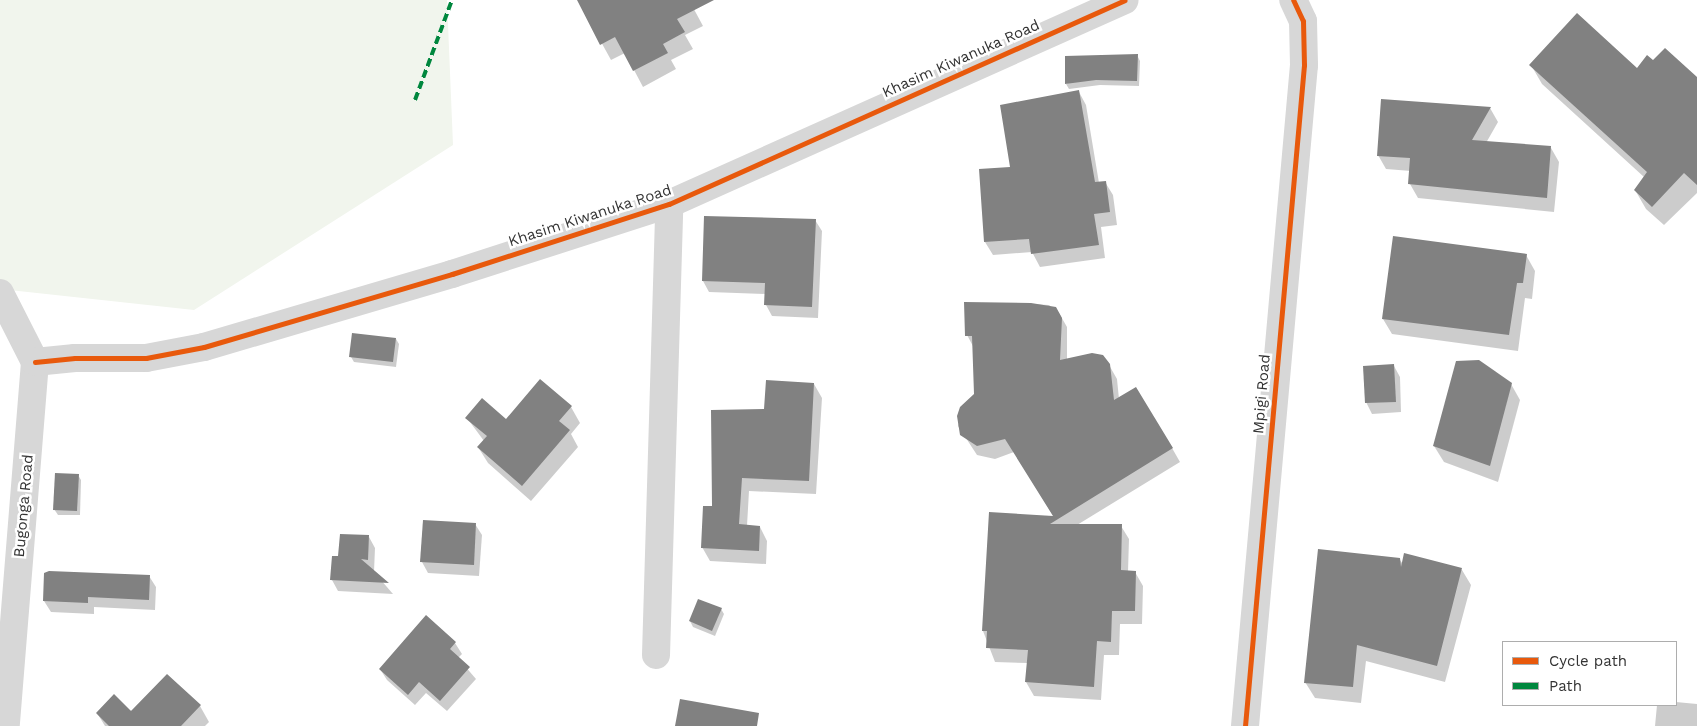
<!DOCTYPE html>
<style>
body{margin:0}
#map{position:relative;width:1697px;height:726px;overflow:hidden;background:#fff;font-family:"Work Sans",sans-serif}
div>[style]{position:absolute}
.green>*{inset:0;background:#f1f5ed}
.shadow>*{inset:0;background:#0003}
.building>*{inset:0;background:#818181}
.minor>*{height:28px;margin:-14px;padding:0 14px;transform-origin:14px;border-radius:14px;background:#d7d7d7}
.quiet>*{height:4px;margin-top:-2px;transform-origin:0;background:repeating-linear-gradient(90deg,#00873e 0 8px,transparent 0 12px)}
.cycleway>*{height:5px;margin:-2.5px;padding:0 2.5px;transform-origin:2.5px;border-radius:2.5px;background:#e8590c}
span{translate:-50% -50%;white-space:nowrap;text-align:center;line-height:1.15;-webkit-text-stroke:5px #fff;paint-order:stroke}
.street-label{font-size:15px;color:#333}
.legend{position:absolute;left:1502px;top:641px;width:175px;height:65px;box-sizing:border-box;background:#fff;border:1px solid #adadad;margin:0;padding:6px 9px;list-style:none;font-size:15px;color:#333}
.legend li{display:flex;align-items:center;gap:10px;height:25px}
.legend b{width:25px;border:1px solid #adadad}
</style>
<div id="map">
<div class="green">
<i style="clip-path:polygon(0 0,447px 0,453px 145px,194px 310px,0 289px)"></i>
</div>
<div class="shadow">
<i style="clip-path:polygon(578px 0,689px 0,703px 26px,685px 35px,693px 49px,671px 60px,676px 69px,643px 87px,625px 53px,611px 60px)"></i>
<i style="clip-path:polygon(1137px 55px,1140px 61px,1139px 86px,1100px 85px,1069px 89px,1066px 84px)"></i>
<i style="clip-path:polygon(1653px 62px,1697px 79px,1697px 193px,1664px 225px,1646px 209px,1635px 190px,1644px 177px,1542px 84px,1531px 65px,1637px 69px)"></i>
<i style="clip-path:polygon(1079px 92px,1086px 105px,1099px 183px,1105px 182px,1113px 195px,1117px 225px,1101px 227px,1105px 258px,1040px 267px,1032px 252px,993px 255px,985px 242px,1011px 168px)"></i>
<i style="clip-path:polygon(1382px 101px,1490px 108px,1498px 122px,1486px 143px,1551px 148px,1559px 162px,1554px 212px,1418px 198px,1410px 184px,1411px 171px,1386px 169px,1378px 155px)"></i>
<i style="clip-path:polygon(705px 218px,815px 220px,822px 231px,818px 318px,772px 316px,766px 305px,766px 294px,709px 292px,703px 281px)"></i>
<i style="clip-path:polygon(1526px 255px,1535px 271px,1532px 299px,1525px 298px,1518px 351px,1392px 334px,1383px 319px)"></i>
<i style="clip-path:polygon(1031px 304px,1049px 305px,1059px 313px,1067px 327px,1067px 360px,1109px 365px,1117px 379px,1119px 399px,1172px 448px,1180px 462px,1077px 525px,1121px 526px,1129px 539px,1128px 572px,1135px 572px,1143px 586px,1142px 624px,1120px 624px,1119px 655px,1104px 655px,1101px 700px,1034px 696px,1026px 682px,1028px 663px,995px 662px,983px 631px,990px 514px,1054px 517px,1014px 452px,995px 459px,977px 455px,958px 426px,962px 407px,975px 394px,974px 348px,967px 335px)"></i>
<i style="clip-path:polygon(396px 339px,399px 344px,396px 367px,354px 362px,351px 357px)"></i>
<i style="clip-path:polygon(1394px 366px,1400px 377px,1401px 412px,1372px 414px,1366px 402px)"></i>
<i style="clip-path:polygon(814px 384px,822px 398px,816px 494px,749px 491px,747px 526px,760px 527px,767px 541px,766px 564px,710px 561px,702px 547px,713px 507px,766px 410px)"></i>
<i style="clip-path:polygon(1511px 384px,1520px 400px,1498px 482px,1444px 462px,1434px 446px)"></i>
<i style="clip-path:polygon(571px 407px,580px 423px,571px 434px,578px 447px,531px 501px,488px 463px,478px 447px,484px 441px,467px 418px,506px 420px)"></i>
<i style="clip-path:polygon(78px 475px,81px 480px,80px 515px,58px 515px,54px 509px)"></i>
<i style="clip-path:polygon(424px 521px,475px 524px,482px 535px,479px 576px,428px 573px,422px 562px)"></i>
<i style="clip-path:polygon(369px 537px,375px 548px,374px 572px,393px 594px,338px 591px,332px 580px,339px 557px)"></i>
<i style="clip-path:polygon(1399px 559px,1403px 564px,1462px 570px,1471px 585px,1445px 682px,1366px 661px,1361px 703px,1315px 698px,1305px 682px)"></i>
<i style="clip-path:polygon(149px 576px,156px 587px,155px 610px,94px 607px,94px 614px,51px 612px,44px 601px)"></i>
<i style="clip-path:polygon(721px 609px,724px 614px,715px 636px,693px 627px,690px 621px)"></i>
<i style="clip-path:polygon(455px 643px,462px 654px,458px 658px,476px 679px,447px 711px,426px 693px,415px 705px,387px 680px,380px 669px)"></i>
<i style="clip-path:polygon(1676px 702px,1697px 704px,1697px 726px,1655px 726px,1657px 705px,1676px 705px)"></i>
<i style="clip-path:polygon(200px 706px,209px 722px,205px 726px,105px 726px,97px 713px)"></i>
</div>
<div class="building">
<i style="clip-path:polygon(577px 0,714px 0,677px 19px,685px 32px,663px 44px,668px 53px,633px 71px,615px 37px,600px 45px)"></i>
<i style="clip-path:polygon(1577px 13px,1637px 68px,1647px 55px,1653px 60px,1665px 48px,1697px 77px,1697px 185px,1684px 173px,1652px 207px,1634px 190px,1647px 172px,1529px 65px)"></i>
<i style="clip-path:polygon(1138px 54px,1137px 81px,1096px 80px,1065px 84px,1065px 56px)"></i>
<i style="clip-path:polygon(1079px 90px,1095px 182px,1106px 181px,1110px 212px,1094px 214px,1099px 245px,1031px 254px,1029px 239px,984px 242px,979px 169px,1010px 167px,1000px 105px)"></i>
<i style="clip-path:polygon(1381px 99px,1491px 107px,1472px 140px,1551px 146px,1547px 198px,1408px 184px,1410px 158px,1377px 156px)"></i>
<i style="clip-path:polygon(704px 216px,816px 219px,812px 307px,764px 305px,765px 283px,702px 281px)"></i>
<i style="clip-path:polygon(1393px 236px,1527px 254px,1523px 283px,1517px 283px,1509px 335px,1382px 319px)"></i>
<i style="clip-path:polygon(964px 302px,1031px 303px,1056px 307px,1062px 318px,1060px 360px,1092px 353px,1103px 355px,1110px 364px,1114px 400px,1136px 387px,1173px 448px,1050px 524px,1122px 524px,1121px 570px,1136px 571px,1135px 611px,1112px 611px,1111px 642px,1097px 641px,1094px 687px,1025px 682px,1028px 650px,986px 648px,987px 631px,982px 631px,989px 512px,1053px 516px,1005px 439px,977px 446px,960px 435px,957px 416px,960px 407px,974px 394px,972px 336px,965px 336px)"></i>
<i style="clip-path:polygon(352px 333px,396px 338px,393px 362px,349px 357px)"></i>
<i style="clip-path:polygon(1479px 360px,1512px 383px,1490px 466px,1433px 446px,1456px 361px)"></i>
<i style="clip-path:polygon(1394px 364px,1396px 402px,1365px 403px,1363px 366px)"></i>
<i style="clip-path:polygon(540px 379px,572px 406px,559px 421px,570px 430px,522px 486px,477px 447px,487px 436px,465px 418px,482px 398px,506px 419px)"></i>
<i style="clip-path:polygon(766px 380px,814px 383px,809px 481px,742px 478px,739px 524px,760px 526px,759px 551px,701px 548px,703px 506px,712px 506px,711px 410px,764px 409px)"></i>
<i style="clip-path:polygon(55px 473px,79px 474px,77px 511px,53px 510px)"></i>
<i style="clip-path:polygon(423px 520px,476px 523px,474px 565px,420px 562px)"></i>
<i style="clip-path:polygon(340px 534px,369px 535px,368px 560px,361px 559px,389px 583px,330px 580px,332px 556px,338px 556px)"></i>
<i style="clip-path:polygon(1318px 549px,1400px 558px,1401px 567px,1404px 553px,1462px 568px,1437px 666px,1357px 645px,1353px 687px,1304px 683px)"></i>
<i style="clip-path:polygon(49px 571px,150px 575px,149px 600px,88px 597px,88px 603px,43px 601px,44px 573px)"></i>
<i style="clip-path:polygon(698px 599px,722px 608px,712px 631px,689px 621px)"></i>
<i style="clip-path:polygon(426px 615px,456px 642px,450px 649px,470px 667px,440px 701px,419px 682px,408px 695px,379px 669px)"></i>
<i style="clip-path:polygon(167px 674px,201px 705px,181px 726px,109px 726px,96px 713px,114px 694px,131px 711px)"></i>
<i style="clip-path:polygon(680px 699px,759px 713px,757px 726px,675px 726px)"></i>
</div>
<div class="minor">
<i style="left:0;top:293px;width:77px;rotate:63.1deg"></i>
<i style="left:35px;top:362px;width:365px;rotate:94.6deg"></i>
<i style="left:35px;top:362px;width:40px;rotate:-5.7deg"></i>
<i style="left:75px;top:358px;width:71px"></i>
<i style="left:146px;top:358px;width:59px;rotate:-10.7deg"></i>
<i style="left:204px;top:347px;width:259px;rotate:-16.4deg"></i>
<i style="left:452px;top:274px;width:228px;rotate:-17.9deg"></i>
<i style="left:669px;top:204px;width:499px;rotate:-24.1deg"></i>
<i style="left:656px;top:655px;width:451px;rotate:-88.3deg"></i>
<i style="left:1245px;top:726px;width:664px;rotate:-84.9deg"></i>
<i style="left:1304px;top:65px;width:44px;rotate:-91.3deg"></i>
<i style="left:1303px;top:21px;width:23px;rotate:-115deg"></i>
</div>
<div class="quiet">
<i style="left:415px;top:100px;width:107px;rotate:-69.7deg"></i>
</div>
<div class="cycleway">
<i style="left:35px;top:362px;width:40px;rotate:-5.7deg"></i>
<i style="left:75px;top:358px;width:71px"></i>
<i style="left:146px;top:358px;width:59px;rotate:-10.7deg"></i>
<i style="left:204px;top:347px;width:259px;rotate:-16.4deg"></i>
<i style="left:452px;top:274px;width:228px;rotate:-17.9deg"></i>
<i style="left:669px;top:204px;width:499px;rotate:-24.1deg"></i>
<i style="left:1245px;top:726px;width:664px;rotate:-84.9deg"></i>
<i style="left:1304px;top:65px;width:44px;rotate:-91.3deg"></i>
<i style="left:1303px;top:21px;width:23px;rotate:-115deg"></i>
</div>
<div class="street-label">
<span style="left:961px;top:59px;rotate:-24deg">Khasim Kiwanuka Road</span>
<span style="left:590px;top:216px;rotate:-18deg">Khasim Kiwanuka Road</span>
<span style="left:1262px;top:394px;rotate:-85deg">Mpigi Road</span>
<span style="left:24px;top:506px;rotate:-85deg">Bugonga Road</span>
</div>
<ul class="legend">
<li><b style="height:6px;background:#e8590c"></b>Cycle path</li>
<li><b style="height:6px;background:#00873e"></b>Path</li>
</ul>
</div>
